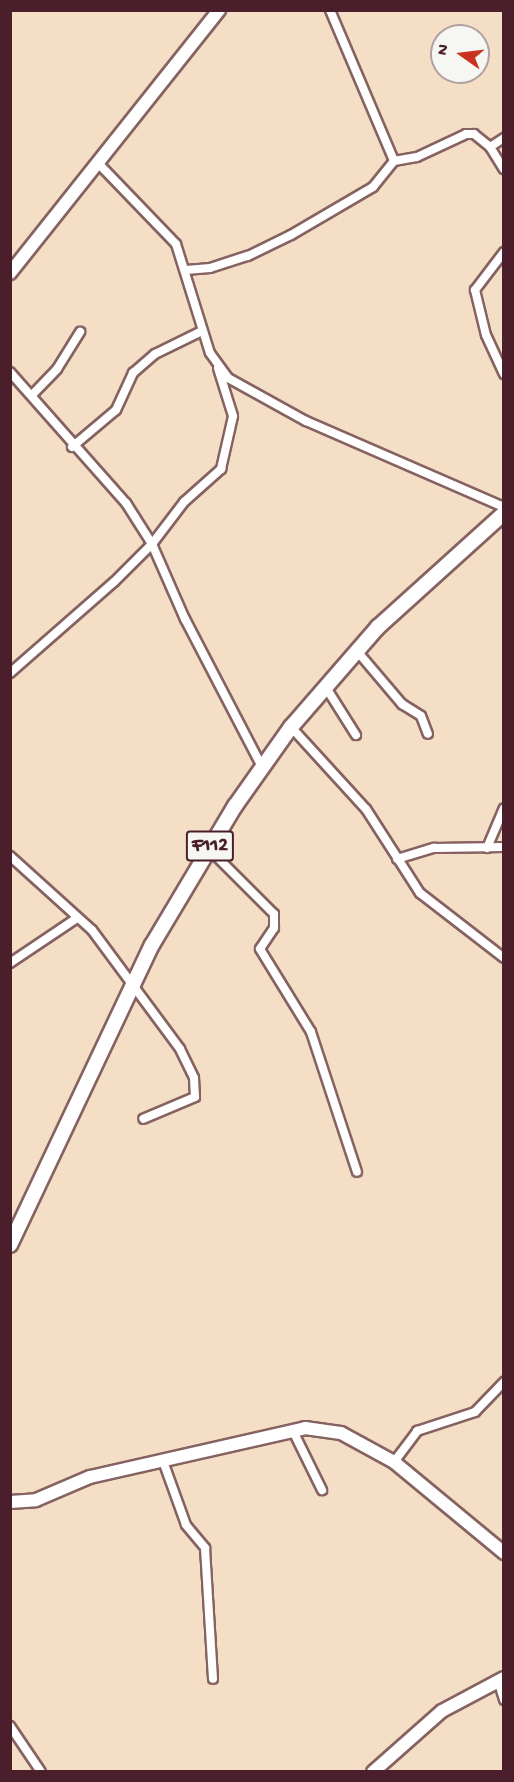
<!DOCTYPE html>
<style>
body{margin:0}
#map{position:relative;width:514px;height:1782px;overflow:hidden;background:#f4dfc6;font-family:"Gochi Hand",sans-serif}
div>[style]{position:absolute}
.roads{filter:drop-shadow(2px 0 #866261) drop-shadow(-2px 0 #866261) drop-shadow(0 2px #866261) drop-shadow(0 -2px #866261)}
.street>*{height:8px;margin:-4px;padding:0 4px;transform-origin:4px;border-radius:4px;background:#fff}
.secondary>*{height:12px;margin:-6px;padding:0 6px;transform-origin:6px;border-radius:6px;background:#fff}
.primary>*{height:14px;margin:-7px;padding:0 7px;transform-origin:7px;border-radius:7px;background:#fff}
span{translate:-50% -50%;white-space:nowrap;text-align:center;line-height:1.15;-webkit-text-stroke:4.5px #f6f6f2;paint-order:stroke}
.shield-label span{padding:2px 4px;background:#f6f6f2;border:2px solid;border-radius:4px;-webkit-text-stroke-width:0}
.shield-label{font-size:20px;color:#4a1f2b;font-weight:700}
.frame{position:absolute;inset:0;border:12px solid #4a1f2b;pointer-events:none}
.north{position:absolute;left:430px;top:24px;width:60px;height:60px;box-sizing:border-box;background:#f6f6f2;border:2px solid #b1a0a2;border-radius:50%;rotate:284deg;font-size:16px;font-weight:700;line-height:24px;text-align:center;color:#4a1f2b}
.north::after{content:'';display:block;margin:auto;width:21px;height:27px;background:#c8321e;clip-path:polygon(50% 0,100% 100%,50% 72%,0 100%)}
</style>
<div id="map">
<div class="roads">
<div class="street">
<i style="left:330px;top:10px;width:164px;rotate:67deg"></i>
<i style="left:490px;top:147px;width:17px;rotate:-33deg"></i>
<i style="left:98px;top:163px;width:112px;rotate:46.1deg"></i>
<i style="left:176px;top:244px;width:114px;rotate:72.7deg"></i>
<i style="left:210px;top:353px;width:31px;rotate:54deg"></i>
<i style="left:228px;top:378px;width:89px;rotate:28.9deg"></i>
<i style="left:306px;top:421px;width:216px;rotate:23.5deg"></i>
<i style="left:504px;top:252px;width:48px;rotate:127.3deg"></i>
<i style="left:475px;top:290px;width:46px;rotate:76.3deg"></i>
<i style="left:486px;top:335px;width:43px;rotate:65.2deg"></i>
<i style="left:186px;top:270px;width:24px;rotate:-5deg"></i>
<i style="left:210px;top:268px;width:40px;rotate:-18deg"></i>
<i style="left:248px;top:256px;width:48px;rotate:-26deg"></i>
<i style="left:291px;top:235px;width:95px;rotate:-30.3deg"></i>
<i style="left:373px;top:187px;width:33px;rotate:-51deg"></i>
<i style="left:394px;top:161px;width:23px;rotate:-10deg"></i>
<i style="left:417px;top:157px;width:54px;rotate:-25.1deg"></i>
<i style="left:466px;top:134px;width:8px"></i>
<i style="left:474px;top:134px;width:21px;rotate:39deg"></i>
<i style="left:490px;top:147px;width:26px;rotate:58deg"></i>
<i style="left:10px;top:372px;width:175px;rotate:48.5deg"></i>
<i style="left:126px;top:503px;width:49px;rotate:57.6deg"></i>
<i style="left:152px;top:544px;width:82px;rotate:66.3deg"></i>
<i style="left:185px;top:619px;width:167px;rotate:62.5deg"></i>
<i style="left:32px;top:395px;width:36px;rotate:-46deg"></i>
<i style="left:57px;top:369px;width:44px;rotate:-58.1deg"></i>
<i style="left:72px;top:447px;width:57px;rotate:-40.1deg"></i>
<i style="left:116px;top:410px;width:41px;rotate:-65.3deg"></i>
<i style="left:133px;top:373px;width:29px;rotate:-41deg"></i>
<i style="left:155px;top:354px;width:52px;rotate:-26.1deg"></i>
<i style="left:357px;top:651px;width:70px;rotate:49.7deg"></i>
<i style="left:402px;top:704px;width:22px;rotate:32deg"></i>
<i style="left:421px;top:716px;width:19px;rotate:69deg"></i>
<i style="left:10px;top:673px;width:138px;rotate:-41.2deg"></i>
<i style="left:114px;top:582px;width:54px;rotate:-45deg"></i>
<i style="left:152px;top:544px;width:53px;rotate:-52.7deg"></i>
<i style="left:184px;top:502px;width:50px;rotate:-41.7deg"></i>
<i style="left:221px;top:469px;width:54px;rotate:-77.2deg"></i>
<i style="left:233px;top:416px;width:50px;rotate:-107.4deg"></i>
<i style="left:325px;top:686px;width:58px;rotate:57.7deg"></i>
<i style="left:291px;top:727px;width:111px;rotate:47.6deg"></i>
<i style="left:366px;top:809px;width:100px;rotate:57.3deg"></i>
<i style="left:420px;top:893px;width:106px;rotate:37.7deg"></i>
<i style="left:208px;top:848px;width:93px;rotate:45deg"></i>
<i style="left:274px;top:914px;width:14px;rotate:90deg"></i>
<i style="left:274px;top:928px;width:25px;rotate:124deg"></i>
<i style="left:260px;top:949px;width:97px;rotate:58.4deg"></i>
<i style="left:311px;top:1032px;width:147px;rotate:71.8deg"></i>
<i style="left:487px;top:848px;width:43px;rotate:-67deg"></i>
<i style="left:10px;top:856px;width:110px;rotate:42.1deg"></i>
<i style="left:92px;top:930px;width:148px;rotate:53.5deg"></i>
<i style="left:180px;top:1049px;width:32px;rotate:64deg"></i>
<i style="left:194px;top:1078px;width:19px;rotate:87deg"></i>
<i style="left:195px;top:1097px;width:56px;rotate:157.1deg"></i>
<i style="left:397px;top:859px;width:39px;rotate:-17deg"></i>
<i style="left:434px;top:848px;width:70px;rotate:-0.8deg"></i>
<i style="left:10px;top:963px;width:81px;rotate:-33.9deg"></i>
<i style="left:293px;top:1431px;width:66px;rotate:63.8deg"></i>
<i style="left:163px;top:1461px;width:68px;rotate:70.2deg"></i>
<i style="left:186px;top:1525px;width:30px;rotate:50deg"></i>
<i style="left:205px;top:1548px;width:131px;rotate:86.5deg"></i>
<i style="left:394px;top:1462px;width:39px;rotate:-53deg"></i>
<i style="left:417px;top:1431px;width:61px;rotate:-18.1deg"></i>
<i style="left:475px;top:1412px;width:42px;rotate:-46deg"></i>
<i style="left:498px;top:1680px;width:21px;rotate:73deg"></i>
<i style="left:10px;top:1726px;width:55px;rotate:56deg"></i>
</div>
<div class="secondary">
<i style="left:10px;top:273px;width:336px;rotate:-51.5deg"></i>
<i style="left:10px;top:1502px;width:26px;rotate:-4deg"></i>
<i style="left:36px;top:1500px;width:59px;rotate:-23.1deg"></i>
<i style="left:90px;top:1477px;width:221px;rotate:-12.8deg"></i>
<i style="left:305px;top:1428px;width:36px;rotate:8deg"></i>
<i style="left:341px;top:1433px;width:60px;rotate:28.7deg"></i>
<i style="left:394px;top:1462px;width:143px;rotate:39.6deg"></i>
<i style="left:373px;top:1772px;width:92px;rotate:-41.5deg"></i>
<i style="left:442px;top:1711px;width:70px;rotate:-28deg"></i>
</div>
<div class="primary">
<i style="left:10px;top:1245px;width:332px;rotate:-64.7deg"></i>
<i style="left:152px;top:945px;width:162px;rotate:-59.2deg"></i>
<i style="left:235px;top:806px;width:97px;rotate:-54.7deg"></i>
<i style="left:291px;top:727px;width:133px;rotate:-49deg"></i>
<i style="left:378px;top:627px;width:170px;rotate:-42.1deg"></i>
</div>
</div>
<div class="shield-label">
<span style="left:210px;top:846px">F112</span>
</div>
<div class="frame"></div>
<div class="north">N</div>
</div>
